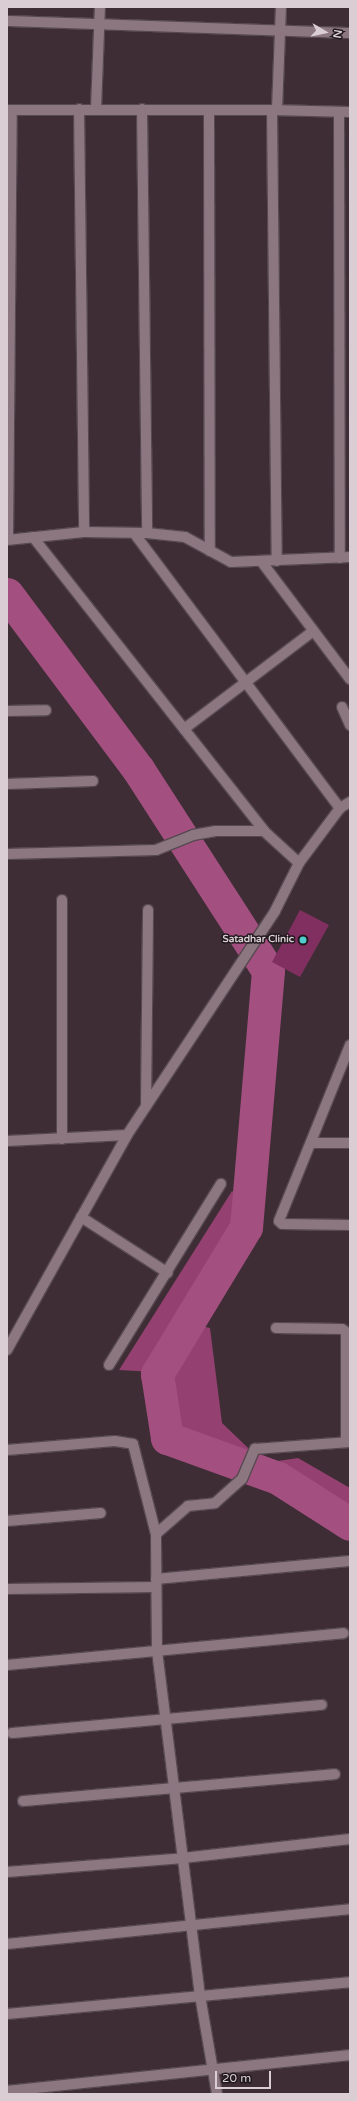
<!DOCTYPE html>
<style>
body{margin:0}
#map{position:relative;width:357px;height:2101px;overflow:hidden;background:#3e2d35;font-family:"Varela Round",sans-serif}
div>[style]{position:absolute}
.forest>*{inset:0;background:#944171}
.river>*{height:33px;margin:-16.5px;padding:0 16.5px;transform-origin:16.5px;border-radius:16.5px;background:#a34f80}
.building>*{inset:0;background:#802f60}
.roads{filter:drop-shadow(1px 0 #574950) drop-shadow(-1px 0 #574950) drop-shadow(0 1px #574950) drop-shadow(0 -1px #574950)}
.street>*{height:10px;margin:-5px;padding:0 5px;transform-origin:5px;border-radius:5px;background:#8c7781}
.secondary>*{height:10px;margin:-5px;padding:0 5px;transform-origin:5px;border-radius:5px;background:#8c7781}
.dots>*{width:11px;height:11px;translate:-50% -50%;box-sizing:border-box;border:2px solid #20181c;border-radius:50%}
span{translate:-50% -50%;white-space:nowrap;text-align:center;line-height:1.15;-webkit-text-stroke:3px #20181c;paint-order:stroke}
.poi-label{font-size:10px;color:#daced4;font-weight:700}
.right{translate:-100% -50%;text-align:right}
.frame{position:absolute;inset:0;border:8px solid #daced4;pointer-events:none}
.north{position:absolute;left:305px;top:12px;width:40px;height:40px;-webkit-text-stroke:3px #20181c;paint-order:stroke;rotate:99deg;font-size:11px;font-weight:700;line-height:16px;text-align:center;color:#daced4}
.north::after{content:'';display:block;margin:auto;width:14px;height:18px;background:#daced4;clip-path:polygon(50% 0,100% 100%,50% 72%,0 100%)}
.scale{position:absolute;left:215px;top:2071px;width:56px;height:18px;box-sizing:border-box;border:2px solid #daced4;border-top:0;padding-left:5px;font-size:12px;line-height:14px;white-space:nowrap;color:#daced4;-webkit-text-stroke:3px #20181c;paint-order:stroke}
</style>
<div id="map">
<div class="forest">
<i style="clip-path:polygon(232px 1191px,247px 1204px,154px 1372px,119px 1370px)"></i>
<i style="clip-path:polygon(192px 1324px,210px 1328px,222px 1423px,264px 1463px,298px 1458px,350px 1488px,350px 1512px,273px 1475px,220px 1457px,174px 1423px,170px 1373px)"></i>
</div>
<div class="river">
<i style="left:7px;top:594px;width:219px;rotate:53.2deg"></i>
<i style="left:138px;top:769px;width:240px;rotate:57.2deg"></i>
<i style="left:268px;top:971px;width:257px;rotate:94.9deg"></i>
<i style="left:246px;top:1227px;width:172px;rotate:121.2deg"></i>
<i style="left:157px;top:1374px;width:65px;rotate:81.1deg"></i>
<i style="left:167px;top:1438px;width:118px;rotate:19.8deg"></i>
<i style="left:278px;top:1478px;width:85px;rotate:32.6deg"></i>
</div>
<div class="building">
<i style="clip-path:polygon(300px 910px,329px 925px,300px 977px,272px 962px)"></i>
</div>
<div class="roads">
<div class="street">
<i style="left:7px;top:21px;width:343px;rotate:2deg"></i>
<i style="left:79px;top:109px;width:423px;rotate:89.3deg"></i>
<i style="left:96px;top:109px;width:102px;rotate:-87.8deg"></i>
<i style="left:142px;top:109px;width:424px;rotate:89.3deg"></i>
<i style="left:7px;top:110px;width:265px"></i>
<i style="left:272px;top:110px;width:78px;rotate:1.5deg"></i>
<i style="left:209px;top:110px;width:441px;rotate:89.9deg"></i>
<i style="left:272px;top:110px;width:451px;rotate:89.4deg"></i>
<i style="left:277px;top:110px;width:103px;rotate:-87.8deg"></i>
<i style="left:339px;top:112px;width:446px;rotate:89.9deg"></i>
<i style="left:134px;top:533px;width:344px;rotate:53.2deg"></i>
<i style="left:33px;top:537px;width:374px;rotate:51.8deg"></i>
<i style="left:264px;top:831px;width:47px;rotate:42.4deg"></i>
<i style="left:8px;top:539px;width:429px;rotate:-89.5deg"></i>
<i style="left:7px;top:540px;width:77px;rotate:-5.9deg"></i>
<i style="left:84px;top:532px;width:63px;rotate:0.9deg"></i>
<i style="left:147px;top:533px;width:38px;rotate:6deg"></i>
<i style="left:185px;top:537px;width:52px;rotate:28.5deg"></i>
<i style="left:231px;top:562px;width:119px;rotate:-2.4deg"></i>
<i style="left:261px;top:561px;width:148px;rotate:53deg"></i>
<i style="left:342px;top:707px;width:20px;rotate:66deg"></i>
<i style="left:7px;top:711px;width:39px;rotate:-1deg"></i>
<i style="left:184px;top:729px;width:161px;rotate:-37.2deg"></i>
<i style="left:7px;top:784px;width:86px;rotate:-2deg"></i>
<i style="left:7px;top:854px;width:149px;rotate:-1.5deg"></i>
<i style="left:156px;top:850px;width:40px;rotate:-22deg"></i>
<i style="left:193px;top:835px;width:23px;rotate:-10deg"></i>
<i style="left:216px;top:831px;width:48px"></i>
<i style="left:350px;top:1045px;width:190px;rotate:112deg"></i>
<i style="left:279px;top:1221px;width:4px;rotate:45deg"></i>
<i style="left:282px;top:1224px;width:68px;rotate:0.8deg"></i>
<i style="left:146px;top:1106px;width:196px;rotate:-89.4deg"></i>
<i style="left:62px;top:1139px;width:239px;rotate:-90deg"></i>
<i style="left:7px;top:1141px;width:120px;rotate:-2.9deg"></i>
<i style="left:311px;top:1143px;width:39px"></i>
<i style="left:81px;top:1217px;width:103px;rotate:32.8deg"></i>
<i style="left:276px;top:1328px;width:66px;rotate:0.9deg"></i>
<i style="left:342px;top:1329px;width:5px;rotate:37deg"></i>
<i style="left:346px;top:1332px;width:110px;rotate:90deg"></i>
<i style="left:7px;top:1350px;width:246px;rotate:-60.8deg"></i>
<i style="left:127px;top:1135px;width:268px;rotate:-56.5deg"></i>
<i style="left:275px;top:911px;width:54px;rotate:-63.4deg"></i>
<i style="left:299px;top:863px;width:69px;rotate:-53.3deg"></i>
<i style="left:340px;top:808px;width:12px;rotate:-31deg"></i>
<i style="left:109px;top:1365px;width:213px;rotate:-58.3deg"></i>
<i style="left:7px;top:1450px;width:108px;rotate:-4.8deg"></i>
<i style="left:115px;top:1441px;width:18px;rotate:9deg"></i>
<i style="left:133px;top:1444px;width:93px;rotate:75.7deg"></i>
<i style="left:7px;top:1521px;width:94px;rotate:-4.9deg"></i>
<i style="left:156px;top:1579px;width:194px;rotate:-5.3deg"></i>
<i style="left:7px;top:1589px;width:149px;rotate:-0.8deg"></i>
<i style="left:7px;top:1665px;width:338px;rotate:-5.4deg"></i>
<i style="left:12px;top:1733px;width:311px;rotate:-5.2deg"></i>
<i style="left:23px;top:1801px;width:313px;rotate:-4.9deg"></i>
<i style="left:7px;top:1872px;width:177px;rotate:-4.5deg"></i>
<i style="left:183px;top:1858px;width:168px;rotate:-6.5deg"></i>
<i style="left:7px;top:1944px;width:345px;rotate:-5.8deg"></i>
<i style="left:7px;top:2014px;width:344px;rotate:-5.3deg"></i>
<i style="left:217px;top:2094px;width:99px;rotate:-99.8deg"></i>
<i style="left:200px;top:1996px;width:347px;rotate:-97.1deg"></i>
<i style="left:157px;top:1652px;width:118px;rotate:-90.5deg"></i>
<i style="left:156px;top:1534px;width:43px;rotate:-41.2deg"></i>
<i style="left:188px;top:1506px;width:27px;rotate:-6deg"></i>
<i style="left:215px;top:1503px;width:36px;rotate:-42deg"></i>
<i style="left:242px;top:1479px;width:33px;rotate:-67deg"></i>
<i style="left:255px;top:1449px;width:95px;rotate:-4.2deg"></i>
</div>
<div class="secondary">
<i style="left:7px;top:2091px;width:345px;rotate:-6deg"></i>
</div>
</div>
<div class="dots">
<i style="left:303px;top:940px;background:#52cdce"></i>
</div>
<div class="poi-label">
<span class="right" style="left:294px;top:940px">Satadhar Clinic</span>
</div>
<div class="frame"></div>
<div class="north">N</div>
<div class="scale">20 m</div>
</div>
